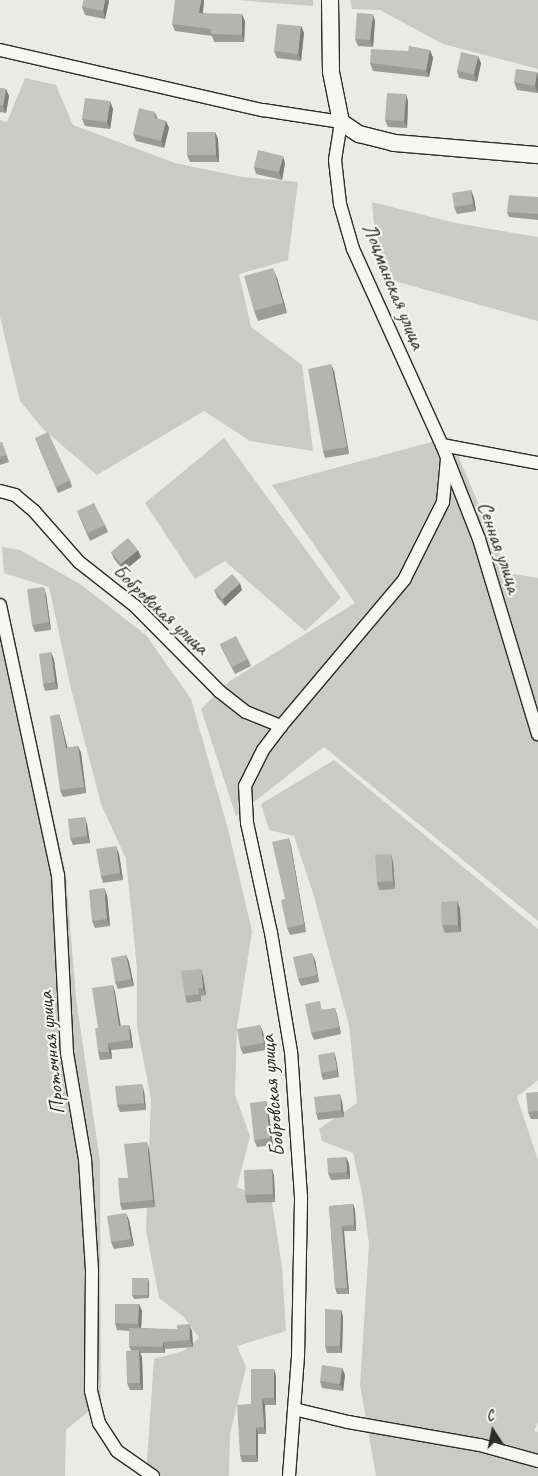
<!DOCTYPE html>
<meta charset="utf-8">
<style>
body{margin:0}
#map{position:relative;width:538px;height:1476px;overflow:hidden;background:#eaeae6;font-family:Caveat,sans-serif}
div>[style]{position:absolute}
.green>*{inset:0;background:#cacac7}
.roads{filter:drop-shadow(1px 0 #2b2b2b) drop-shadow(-1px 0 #2b2b2b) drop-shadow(0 1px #2b2b2b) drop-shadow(0 -1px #2b2b2b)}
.minor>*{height:12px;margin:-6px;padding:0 6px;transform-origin:6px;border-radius:6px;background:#f6f6f2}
.tertiary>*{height:16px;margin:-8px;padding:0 8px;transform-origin:8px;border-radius:8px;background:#f6f6f2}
.wall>*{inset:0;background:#9b9b98}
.shaded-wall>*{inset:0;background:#7e7e7c}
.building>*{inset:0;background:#b4b4b1}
span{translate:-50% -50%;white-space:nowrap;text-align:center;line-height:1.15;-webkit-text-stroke:4.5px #f6f6f2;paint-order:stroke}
.street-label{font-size:21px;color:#2b2b2b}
.north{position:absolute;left:468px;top:1406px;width:50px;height:50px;-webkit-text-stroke:4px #f6f6f2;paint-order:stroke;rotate:349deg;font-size:14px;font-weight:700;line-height:20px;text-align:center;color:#2b2b2b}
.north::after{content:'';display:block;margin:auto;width:18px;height:22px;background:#2b2b2b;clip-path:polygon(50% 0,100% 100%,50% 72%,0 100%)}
</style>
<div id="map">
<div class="green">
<i style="clip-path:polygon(236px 0,313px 0,313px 6px)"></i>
<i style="clip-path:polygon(350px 0,538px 0,538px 69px,443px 44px,380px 10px,352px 9px)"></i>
<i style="clip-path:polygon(25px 78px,56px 85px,73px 125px,175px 163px,242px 177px,298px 182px,288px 260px,239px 274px,251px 327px,302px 365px,313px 451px,250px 441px,204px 411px,97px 475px,43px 429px,20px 401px,0 317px,0 120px,7px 122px)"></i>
<i style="clip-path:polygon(372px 202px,455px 223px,538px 237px,538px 321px,391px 280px,377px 256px)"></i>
<i style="clip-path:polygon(450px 437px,508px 573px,538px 578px,538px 921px,324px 747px,236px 816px,201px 709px,230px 681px,355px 603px,272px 485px)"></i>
<i style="clip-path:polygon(224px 438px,341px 598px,305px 631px,225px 561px,195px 579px,145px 503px)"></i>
<i style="clip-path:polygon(2px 547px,20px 550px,80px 584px,146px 635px,191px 699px,228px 829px,252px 931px,237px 1027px,235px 1095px,250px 1136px,237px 1187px,272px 1202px,282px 1267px,286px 1331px,237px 1346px,246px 1367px,230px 1434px,229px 1476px,146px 1476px,154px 1359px,183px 1351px,199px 1338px,184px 1317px,159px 1298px,146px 1230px,151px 1099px,137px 1027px,137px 969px,126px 859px,101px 804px,71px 689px,49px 587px,4px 573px)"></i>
<i style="clip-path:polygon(0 621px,12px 626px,66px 875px,76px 998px,100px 1161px,101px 1401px,66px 1430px,65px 1476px,0 1476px)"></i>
<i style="clip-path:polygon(334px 760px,538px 929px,538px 1080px,517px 1097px,538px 1160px,538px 1422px,534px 1431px,538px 1432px,538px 1476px,376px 1476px,360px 1385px,369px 1244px,362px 1193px,353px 1153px,322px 1141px,319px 1129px,357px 1103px,349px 1025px,313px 893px,294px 836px,269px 830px,261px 804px)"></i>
</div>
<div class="roads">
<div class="minor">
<i style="left:0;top:50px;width:270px;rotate:12.9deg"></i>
<i style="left:263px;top:110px;width:79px;rotate:8.7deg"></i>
<i style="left:341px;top:122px;width:38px;rotate:99deg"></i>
<i style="left:335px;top:160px;width:44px;rotate:83.5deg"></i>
<i style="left:340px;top:204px;width:47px;rotate:73.9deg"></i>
<i style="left:353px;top:249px;width:215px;rotate:65.6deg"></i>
<i style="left:442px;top:445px;width:101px;rotate:68.5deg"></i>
<i style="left:479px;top:539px;width:204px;rotate:73.2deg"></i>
<i style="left:442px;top:445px;width:98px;rotate:10.6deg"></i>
<i style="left:0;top:491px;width:16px;rotate:15deg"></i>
<i style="left:15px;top:495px;width:25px;rotate:40deg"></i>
<i style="left:34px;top:511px;width:68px;rotate:48.6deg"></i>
<i style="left:79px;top:562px;width:71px;rotate:38.2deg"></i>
<i style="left:135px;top:606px;width:120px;rotate:45.3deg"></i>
<i style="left:219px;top:691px;width:34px;rotate:38deg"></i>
<i style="left:246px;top:712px;width:38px;rotate:22deg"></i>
<i style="left:0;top:605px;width:276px;rotate:77.9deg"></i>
<i style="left:58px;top:875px;width:178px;rotate:87.1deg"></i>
<i style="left:67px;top:1053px;width:108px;rotate:80.4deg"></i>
<i style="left:85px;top:1159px;width:112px;rotate:86.4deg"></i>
<i style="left:92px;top:1271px;width:120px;rotate:90.5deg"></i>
<i style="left:91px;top:1391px;width:33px;rotate:76deg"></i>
<i style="left:99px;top:1423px;width:33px;rotate:57deg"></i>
<i style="left:117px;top:1451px;width:44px;rotate:34.8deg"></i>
<i style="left:294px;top:1409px;width:56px;rotate:13.5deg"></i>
<i style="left:348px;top:1422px;width:134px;rotate:9.9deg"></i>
<i style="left:480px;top:1445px;width:60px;rotate:15.4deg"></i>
<i style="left:289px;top:1476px;width:119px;rotate:-85.7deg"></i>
<i style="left:298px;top:1357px;width:160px;rotate:-88.9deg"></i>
<i style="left:301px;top:1197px;width:145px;rotate:-93.9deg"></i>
<i style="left:291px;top:1052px;width:121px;rotate:-99.5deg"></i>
<i style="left:271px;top:933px;width:113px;rotate:-102.3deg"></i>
<i style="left:247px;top:823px;width:37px;rotate:-93deg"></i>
<i style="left:245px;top:786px;width:40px;rotate:-63.4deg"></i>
<i style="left:263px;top:750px;width:30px;rotate:-53deg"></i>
<i style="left:281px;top:726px;width:191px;rotate:-49.9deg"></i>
<i style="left:404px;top:580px;width:87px;rotate:-63.4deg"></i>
<i style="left:443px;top:502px;width:43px;rotate:-84.7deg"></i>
</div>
<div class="tertiary">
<i style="left:330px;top:0;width:72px;rotate:89.2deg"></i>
<i style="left:331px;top:72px;width:51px;rotate:78.7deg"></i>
<i style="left:341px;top:122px;width:22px;rotate:34deg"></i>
<i style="left:359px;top:134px;width:36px;rotate:14deg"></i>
<i style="left:394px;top:143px;width:144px;rotate:4.8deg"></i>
</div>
</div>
<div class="wall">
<i style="clip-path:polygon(84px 0,108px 0,109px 1px,105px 19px,85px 15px,82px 7px)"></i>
<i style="clip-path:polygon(204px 1px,203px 13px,245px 21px,244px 42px,214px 42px,212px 36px,175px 31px,172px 24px)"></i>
<i style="clip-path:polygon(375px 21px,373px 47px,358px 46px,355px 39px)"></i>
<i style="clip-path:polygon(301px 26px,304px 33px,301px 61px,277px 58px,274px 51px)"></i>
<i style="clip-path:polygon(430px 50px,433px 58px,429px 77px,373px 71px,370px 63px,408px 51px)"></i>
<i style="clip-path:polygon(481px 63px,477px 82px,459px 78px,457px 71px)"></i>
<i style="clip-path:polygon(538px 74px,538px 93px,517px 90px,514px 82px)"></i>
<i style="clip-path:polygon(0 88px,6px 89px,9px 96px,6px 113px,0 112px)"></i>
<i style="clip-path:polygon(408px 101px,407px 128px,388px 127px,385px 120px)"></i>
<i style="clip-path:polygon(113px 109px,110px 129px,85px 126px,82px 119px)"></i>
<i style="clip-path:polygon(155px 112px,158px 119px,166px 121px,169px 128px,164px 148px,136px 141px,133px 134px)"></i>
<i style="clip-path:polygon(215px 132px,218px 139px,219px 162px,190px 162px,187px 155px)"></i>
<i style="clip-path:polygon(285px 163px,282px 180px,256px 174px,254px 167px)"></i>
<i style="clip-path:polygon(471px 190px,474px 198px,476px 211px,457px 214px,454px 207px)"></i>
<i style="clip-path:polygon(538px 197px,538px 220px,509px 217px,507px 212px)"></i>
<i style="clip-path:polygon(277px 278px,287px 313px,258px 321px,254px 311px)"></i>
<i style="clip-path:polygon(334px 371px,349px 454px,325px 458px,323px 451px)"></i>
<i style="clip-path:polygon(35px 438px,70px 480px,72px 487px,58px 493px)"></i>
<i style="clip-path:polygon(2px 442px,9px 462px,0 465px,0 443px)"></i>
<i style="clip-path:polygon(77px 511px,105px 525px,108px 532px,90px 541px)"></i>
<i style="clip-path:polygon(111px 552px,141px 557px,124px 571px,114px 559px)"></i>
<i style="clip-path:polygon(214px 590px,242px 590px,225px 606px,217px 597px)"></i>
<i style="clip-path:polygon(46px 594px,51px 630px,35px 632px,32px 625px)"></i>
<i style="clip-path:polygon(220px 644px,248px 659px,251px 666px,235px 674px,223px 651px)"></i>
<i style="clip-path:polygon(51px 652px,54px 660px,58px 689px,45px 691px,43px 684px)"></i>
<i style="clip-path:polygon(59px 714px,61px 721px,67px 748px,78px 746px,81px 753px,86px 793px,63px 797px,60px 790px)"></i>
<i style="clip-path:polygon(87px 824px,90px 843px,73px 845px,70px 838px)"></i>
<i style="clip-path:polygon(289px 838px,291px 846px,306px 932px,290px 935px,287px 928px)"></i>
<i style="clip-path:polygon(119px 854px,123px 880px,103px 883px,101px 876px)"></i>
<i style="clip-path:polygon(393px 862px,395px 889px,379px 890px,377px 882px)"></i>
<i style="clip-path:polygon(107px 895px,110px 926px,95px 928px,92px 921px)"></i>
<i style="clip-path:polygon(457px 901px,460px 909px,461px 932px,445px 933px,442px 925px)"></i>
<i style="clip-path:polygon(126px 955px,129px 962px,134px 986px,118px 989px,115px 982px)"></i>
<i style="clip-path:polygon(315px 960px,319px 982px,301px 986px,298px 979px)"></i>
<i style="clip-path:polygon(203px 976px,206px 995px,201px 996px,201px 1001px,187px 1003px,185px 996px)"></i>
<i style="clip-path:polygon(113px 985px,115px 992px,120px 1026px,129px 1025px,131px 1032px,133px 1048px,111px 1050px,112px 1059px,100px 1060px,98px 1052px,98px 1028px)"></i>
<i style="clip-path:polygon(323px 1008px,323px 1010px,335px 1008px,337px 1015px,341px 1034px,314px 1040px,311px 1033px)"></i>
<i style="clip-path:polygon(263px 1032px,266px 1050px,243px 1054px,240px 1047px)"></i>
<i style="clip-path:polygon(334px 1052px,336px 1059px,339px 1077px,323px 1080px,321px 1073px)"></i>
<i style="clip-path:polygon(144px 1091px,146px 1110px,120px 1112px,117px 1105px)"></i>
<i style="clip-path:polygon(538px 1092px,538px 1119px,531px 1119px,528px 1112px)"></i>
<i style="clip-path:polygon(266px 1101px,268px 1108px,273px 1145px,257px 1147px,254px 1140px)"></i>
<i style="clip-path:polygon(342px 1101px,344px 1117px,318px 1120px,316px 1113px)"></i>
<i style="clip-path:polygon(149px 1149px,155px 1207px,122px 1210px,120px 1203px,128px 1178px)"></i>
<i style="clip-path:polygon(346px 1157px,349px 1164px,350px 1179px,331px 1180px,328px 1173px)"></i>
<i style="clip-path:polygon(272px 1169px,274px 1176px,275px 1202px,247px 1203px,245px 1195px)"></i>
<i style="clip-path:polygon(353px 1204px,355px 1210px,356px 1231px,344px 1231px,349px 1294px,337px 1294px,335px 1288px,329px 1206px)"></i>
<i style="clip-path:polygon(129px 1220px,134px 1246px,114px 1249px,111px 1242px)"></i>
<i style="clip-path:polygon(149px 1282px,149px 1298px,134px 1299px,132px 1295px)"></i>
<i style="clip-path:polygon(139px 1304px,142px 1311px,141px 1328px,192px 1331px,193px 1347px,165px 1349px,165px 1353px,140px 1353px,142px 1357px,143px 1390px,130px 1390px,127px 1383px,131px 1350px,129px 1346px,129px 1331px,117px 1330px,115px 1323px)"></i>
<i style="clip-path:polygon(341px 1310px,343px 1317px,342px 1353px,327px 1353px,325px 1346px)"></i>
<i style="clip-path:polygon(342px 1368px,345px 1375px,343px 1391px,322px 1388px,320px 1381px)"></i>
<i style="clip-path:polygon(276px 1376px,276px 1405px,265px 1405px,266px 1434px,258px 1434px,258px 1462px,242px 1462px,240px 1455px,251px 1404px)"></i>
</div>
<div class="shaded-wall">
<i style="clip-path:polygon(105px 0,108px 0,109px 1px,105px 19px,103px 11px)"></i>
<i style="clip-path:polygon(201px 0,204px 0,204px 1px,202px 20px,199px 13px)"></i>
<i style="clip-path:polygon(242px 14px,245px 21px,244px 42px,242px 35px)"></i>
<i style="clip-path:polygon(373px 14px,375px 21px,373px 47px,370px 40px)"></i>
<i style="clip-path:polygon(301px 26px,304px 33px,301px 61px,298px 54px)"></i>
<i style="clip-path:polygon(430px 50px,433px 58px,429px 77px,426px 70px)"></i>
<i style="clip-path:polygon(478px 56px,481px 63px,477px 82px,474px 74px)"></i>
<i style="clip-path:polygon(537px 72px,538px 74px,538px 93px,535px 86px)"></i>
<i style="clip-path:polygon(6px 89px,9px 96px,6px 113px,3px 106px)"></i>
<i style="clip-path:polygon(406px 94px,408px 101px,407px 128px,404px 121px)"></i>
<i style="clip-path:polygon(110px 101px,113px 109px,110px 129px,107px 122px)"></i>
<i style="clip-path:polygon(166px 121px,169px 128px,164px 148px,161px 141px)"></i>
<i style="clip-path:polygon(215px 132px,218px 139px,219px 162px,216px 155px)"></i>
<i style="clip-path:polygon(283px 156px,285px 163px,282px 180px,279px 172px)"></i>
<i style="clip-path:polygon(471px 190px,474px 198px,476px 211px,473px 204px)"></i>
<i style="clip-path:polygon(273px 268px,277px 278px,287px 313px,283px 303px)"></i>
<i style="clip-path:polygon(331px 364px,334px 371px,349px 454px,347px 447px)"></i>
<i style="clip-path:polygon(138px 550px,141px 557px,124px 571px,121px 564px)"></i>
<i style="clip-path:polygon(240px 583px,242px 590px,225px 606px,223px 599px)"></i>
<i style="clip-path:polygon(44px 587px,46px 594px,51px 630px,49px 622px)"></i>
<i style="clip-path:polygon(51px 652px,54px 660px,58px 689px,55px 682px)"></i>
<i style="clip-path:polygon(59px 714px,61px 721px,69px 754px,66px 748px)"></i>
<i style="clip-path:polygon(78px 746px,81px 753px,86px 793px,84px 787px)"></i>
<i style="clip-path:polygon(85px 817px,87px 824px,90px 843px,87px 836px)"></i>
<i style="clip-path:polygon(289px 838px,291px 846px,306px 932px,304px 924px)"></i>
<i style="clip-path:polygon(116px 846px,119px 854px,123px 880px,120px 873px)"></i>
<i style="clip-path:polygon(391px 854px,393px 862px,395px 889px,393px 881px)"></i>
<i style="clip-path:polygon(104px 888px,107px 895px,110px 926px,107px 919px)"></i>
<i style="clip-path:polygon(457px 901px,460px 909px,461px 932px,458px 925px)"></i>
<i style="clip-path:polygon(312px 953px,315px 960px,319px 982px,317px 975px)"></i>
<i style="clip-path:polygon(126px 955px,129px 962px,134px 986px,131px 979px)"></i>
<i style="clip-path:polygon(201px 969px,203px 976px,206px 995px,203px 988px)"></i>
<i style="clip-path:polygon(113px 985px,115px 992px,122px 1033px,119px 1026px)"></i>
<i style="clip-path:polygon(335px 1008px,337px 1015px,341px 1034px,339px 1027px)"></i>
<i style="clip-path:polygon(129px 1025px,131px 1032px,133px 1048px,130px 1040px)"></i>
<i style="clip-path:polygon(260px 1025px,263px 1032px,266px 1050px,264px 1043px)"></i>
<i style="clip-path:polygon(108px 1043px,111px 1050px,112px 1059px,109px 1052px)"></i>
<i style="clip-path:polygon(334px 1052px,336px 1059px,339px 1077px,337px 1070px)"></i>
<i style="clip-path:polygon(142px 1084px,144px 1091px,146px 1110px,144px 1103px)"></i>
<i style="clip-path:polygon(340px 1094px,342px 1101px,344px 1117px,341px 1110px)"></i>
<i style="clip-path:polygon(266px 1101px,268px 1108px,273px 1145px,270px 1138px)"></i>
<i style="clip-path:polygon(147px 1142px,149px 1149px,155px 1207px,153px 1200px)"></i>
<i style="clip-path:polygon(346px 1157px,349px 1164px,350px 1179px,347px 1172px)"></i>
<i style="clip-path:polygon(272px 1169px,274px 1176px,275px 1202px,273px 1194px)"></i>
<i style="clip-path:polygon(353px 1204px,355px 1210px,356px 1231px,354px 1225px)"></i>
<i style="clip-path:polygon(126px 1213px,129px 1220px,134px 1246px,131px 1239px)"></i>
<i style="clip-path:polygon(342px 1226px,344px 1231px,349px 1294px,347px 1288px)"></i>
<i style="clip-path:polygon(148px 1278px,149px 1282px,149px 1298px,148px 1295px)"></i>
<i style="clip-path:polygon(139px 1304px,142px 1311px,141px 1331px,138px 1324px)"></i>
<i style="clip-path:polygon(341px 1310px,343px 1317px,342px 1353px,340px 1346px)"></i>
<i style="clip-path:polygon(189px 1324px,192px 1331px,193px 1347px,190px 1340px)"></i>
<i style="clip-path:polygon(163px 1342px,165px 1349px,165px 1353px,163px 1347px)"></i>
<i style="clip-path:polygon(139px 1350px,142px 1357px,143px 1390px,140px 1383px)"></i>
<i style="clip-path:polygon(342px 1368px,345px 1375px,343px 1391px,340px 1384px)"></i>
<i style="clip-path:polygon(274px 1369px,276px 1376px,276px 1405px,274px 1398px)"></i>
<i style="clip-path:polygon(262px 1398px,265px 1405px,266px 1434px,264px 1427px)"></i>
<i style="clip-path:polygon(256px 1428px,258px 1434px,258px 1462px,256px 1455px)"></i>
</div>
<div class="building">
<i style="clip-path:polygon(84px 0,105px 0,103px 11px,82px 7px)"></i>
<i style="clip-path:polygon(175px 0,201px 0,199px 13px,242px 14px,242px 35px,211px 34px,211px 29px,172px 24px)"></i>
<i style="clip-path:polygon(357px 13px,373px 14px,370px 40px,355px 39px)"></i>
<i style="clip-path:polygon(277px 24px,301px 26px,298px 54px,274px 51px)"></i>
<i style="clip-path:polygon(409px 46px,430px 50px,426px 70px,370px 63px,371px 49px,408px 51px)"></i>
<i style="clip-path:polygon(461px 52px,478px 56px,474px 74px,457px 71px)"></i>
<i style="clip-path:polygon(516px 69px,537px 72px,535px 86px,514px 82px)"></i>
<i style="clip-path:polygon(0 88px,6px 89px,3px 106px,0 105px)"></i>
<i style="clip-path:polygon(387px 93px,406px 94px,404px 121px,385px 120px)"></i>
<i style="clip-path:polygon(85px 98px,110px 101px,107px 122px,82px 119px)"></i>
<i style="clip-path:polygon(139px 108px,155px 112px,154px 118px,166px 121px,161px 141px,133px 134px)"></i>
<i style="clip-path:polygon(187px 132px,215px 132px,216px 155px,187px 155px)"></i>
<i style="clip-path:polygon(258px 150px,283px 156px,279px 172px,254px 167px)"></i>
<i style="clip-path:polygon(471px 190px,473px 204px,454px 207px,452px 193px)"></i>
<i style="clip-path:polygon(509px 195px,538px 197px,538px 214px,507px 212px)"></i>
<i style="clip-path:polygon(273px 268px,283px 303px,254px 311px,244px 276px)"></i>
<i style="clip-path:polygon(331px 364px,347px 447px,323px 451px,308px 369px)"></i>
<i style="clip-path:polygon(48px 432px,70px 480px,56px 487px,35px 438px)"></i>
<i style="clip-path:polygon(2px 442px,6px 455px,0 457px,0 443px)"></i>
<i style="clip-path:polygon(94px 503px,105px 525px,88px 533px,77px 511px)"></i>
<i style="clip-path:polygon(128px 538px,138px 550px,121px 564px,111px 552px)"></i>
<i style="clip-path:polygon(232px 574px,240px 583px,223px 599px,214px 590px)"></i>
<i style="clip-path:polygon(44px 587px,49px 622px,32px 625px,27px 589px)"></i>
<i style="clip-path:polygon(236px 636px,248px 659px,232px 667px,220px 644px)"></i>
<i style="clip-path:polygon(51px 652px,55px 682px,43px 684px,39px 654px)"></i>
<i style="clip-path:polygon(59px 714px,66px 748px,78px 746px,84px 787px,60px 790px,50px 716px)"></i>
<i style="clip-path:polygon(85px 817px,87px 836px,70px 838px,68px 819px)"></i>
<i style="clip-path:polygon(289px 838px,304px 924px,287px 928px,281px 900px,285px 899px,272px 842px)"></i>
<i style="clip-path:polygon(116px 846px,120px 873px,101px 876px,96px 849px)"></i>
<i style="clip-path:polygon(391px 854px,393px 881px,377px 882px,375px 855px)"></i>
<i style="clip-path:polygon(104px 888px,107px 919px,92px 921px,89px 890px)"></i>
<i style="clip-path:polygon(457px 901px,458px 925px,442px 925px,441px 902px)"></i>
<i style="clip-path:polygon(312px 953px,317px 975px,298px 979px,293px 957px)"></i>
<i style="clip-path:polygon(126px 955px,131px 979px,115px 982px,111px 958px)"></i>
<i style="clip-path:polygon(201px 969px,203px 988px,198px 988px,199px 994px,185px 996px,181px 971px)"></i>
<i style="clip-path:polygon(113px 985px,119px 1026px,129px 1025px,130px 1040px,108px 1043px,109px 1052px,98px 1052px,95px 1028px,98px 1028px,92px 988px)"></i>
<i style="clip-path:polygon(320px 1001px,322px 1011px,335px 1008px,339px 1027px,311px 1033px,305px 1004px)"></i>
<i style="clip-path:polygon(260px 1025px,264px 1043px,240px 1047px,237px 1029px)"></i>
<i style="clip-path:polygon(334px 1052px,337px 1070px,321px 1073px,318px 1055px)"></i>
<i style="clip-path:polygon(142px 1084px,144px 1103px,117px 1105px,115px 1086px)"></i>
<i style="clip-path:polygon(538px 1092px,538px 1111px,528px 1112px,526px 1093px)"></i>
<i style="clip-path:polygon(340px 1094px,341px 1110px,316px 1113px,314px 1097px)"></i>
<i style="clip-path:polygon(266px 1101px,270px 1138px,254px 1140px,250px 1103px)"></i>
<i style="clip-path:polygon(147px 1142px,153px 1200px,120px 1203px,118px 1178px,128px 1178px,124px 1144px)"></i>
<i style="clip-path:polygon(346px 1157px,347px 1172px,328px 1173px,327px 1158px)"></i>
<i style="clip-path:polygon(272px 1169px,273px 1194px,245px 1195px,244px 1170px)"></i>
<i style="clip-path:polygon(353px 1204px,354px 1225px,342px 1226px,347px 1288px,335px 1288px,329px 1206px)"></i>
<i style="clip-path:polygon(126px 1213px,131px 1239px,111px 1242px,107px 1216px)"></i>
<i style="clip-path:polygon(132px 1278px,148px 1278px,148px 1295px,132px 1295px)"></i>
<i style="clip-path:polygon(115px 1304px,139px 1304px,138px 1324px,115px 1323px)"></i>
<i style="clip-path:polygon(325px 1309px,341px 1310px,340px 1346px,325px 1346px)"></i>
<i style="clip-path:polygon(189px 1324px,190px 1340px,163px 1342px,163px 1347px,129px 1346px,129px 1328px,177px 1329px,177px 1325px)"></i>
<i style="clip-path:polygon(139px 1350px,140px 1383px,127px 1383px,126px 1351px)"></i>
<i style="clip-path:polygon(322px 1365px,342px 1368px,340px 1384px,320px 1381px)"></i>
<i style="clip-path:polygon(251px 1369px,274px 1369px,274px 1398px,262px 1398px,264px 1427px,256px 1428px,256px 1455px,240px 1455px,237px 1405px,251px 1404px)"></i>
</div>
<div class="street-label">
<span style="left:394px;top:286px;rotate:68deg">Лоцманская улица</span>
<span style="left:500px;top:547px;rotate:71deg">Сенная улица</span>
<span style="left:161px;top:609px;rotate:43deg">Бобровская улица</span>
<span style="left:51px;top:1053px;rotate:-96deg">Проточная улица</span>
<span style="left:272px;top:1096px;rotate:-95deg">Бобровская улица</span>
</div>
<div class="north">С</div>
</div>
